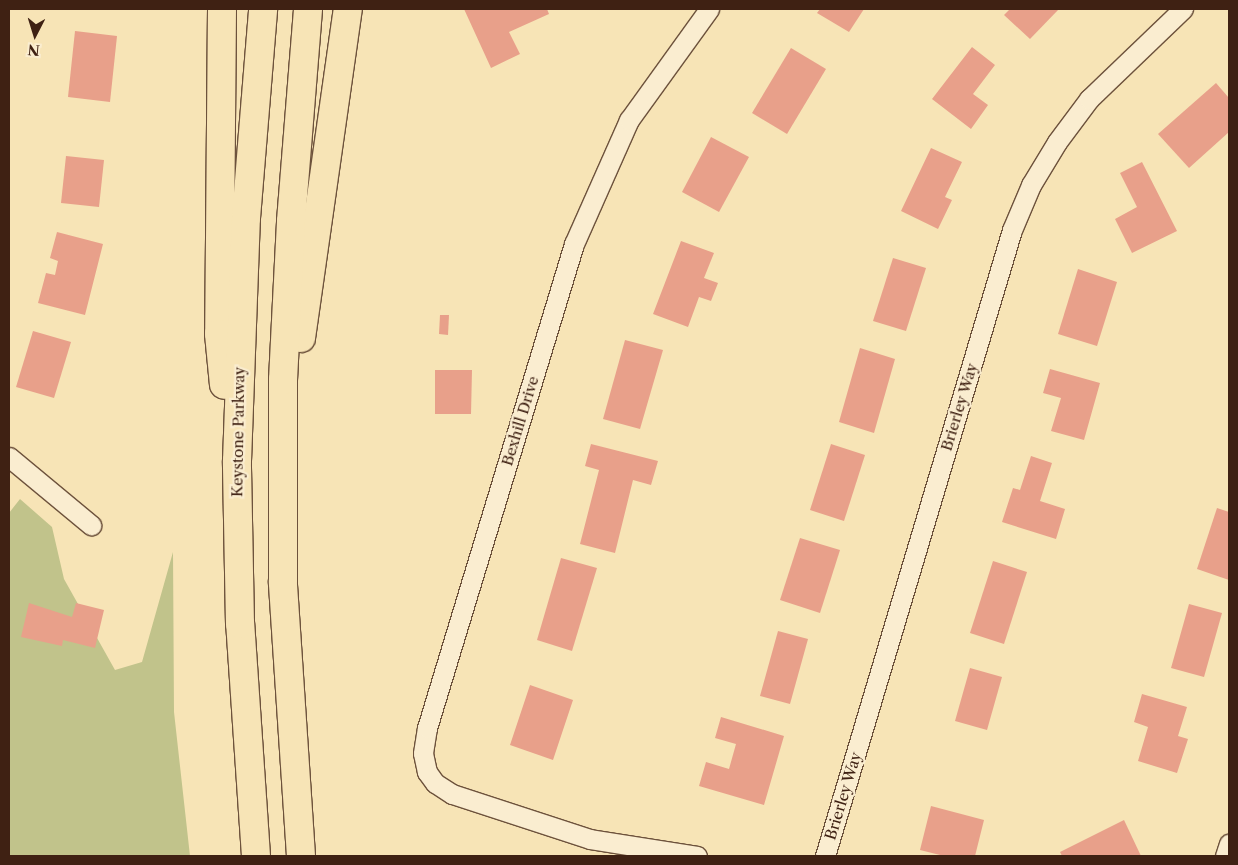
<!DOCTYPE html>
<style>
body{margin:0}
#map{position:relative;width:1238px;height:865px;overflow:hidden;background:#f7e4b6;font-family:"Libre Caslon Text",serif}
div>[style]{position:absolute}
.green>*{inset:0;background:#c1c38b}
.building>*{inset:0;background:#e8a08a}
.roads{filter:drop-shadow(1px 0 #6d523c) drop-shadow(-1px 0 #6d523c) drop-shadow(0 1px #6d523c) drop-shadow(0 -1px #6d523c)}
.minor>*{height:19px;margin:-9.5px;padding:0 9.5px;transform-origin:9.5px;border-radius:9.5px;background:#faedd0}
.motorway>*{height:28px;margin:-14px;padding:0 14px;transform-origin:14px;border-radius:14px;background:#f7e4b6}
span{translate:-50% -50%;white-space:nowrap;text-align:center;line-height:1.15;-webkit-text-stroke:4.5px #faedd0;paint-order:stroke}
.street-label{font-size:15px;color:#3f2113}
.frame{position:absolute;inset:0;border:10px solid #3f2113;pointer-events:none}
.north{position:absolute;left:10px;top:10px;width:50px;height:50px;-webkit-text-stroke:4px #faedd0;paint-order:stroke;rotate:185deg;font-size:14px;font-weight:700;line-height:20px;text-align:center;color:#3f2113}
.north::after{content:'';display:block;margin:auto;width:18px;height:22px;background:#3f2113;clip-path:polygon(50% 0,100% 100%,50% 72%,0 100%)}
</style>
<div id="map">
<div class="green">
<i style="clip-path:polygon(20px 499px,52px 527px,64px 579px,115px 670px,142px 662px,173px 552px,174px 712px,190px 856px,9px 856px,9px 513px)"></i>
</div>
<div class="building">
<i style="clip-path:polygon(464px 9px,547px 9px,549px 14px,509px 32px,520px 54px,491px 68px)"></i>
<i style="clip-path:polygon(820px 9px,864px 9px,849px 32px,817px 13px)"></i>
<i style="clip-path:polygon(1010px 9px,1059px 9px,1030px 39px,1004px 15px)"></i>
<i style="clip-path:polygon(75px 31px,117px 36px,110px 102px,68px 97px)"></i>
<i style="clip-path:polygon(972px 47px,995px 65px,973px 94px,988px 105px,971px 129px,932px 99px)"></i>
<i style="clip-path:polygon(791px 48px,826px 69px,787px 134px,752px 113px)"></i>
<i style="clip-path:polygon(1216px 83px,1229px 98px,1229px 132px,1189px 168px,1158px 134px)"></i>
<i style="clip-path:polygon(711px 137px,749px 157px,719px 212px,682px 192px)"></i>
<i style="clip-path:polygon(931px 148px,962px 162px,945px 197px,952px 200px,938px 229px,901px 211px)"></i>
<i style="clip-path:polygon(66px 156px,104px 160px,99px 207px,61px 203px)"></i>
<i style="clip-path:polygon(1142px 162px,1177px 231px,1132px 253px,1115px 219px,1137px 207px,1120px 173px)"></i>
<i style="clip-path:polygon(57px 232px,103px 244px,85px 315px,38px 303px,46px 273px,55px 275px,58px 261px,50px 258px)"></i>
<i style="clip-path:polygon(681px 241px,714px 253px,704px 278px,718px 283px,711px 301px,699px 297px,688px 327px,653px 314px)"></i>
<i style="clip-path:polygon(893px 258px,926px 268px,906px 331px,873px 321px)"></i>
<i style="clip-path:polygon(1078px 269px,1117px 282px,1097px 346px,1058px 334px)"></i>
<i style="clip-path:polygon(440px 315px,449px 315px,448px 335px,439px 334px)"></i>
<i style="clip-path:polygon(33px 331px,71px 342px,54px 398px,16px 387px)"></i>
<i style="clip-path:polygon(625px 340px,663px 350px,640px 429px,603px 419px)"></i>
<i style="clip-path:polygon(860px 348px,895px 359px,874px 433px,839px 422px)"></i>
<i style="clip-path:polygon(1050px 369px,1100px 383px,1084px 440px,1051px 431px,1061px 398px,1043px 393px)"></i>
<i style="clip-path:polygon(435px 370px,472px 370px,471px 414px,435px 414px)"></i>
<i style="clip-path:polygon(591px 444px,658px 461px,651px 485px,633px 480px,615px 553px,580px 544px,599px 470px,585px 466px)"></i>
<i style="clip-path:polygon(831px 444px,865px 455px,844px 521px,810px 510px)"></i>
<i style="clip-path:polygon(1031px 456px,1052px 463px,1040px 501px,1065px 509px,1056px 539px,1002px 522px,1013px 488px,1020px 490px)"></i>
<i style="clip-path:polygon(1217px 508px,1229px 512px,1229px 580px,1197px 569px)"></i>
<i style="clip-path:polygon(800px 538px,840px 550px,820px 613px,780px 600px)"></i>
<i style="clip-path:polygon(561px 558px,597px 568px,572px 651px,537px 640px)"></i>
<i style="clip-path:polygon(993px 561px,1027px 572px,1004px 644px,970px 633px)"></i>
<i style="clip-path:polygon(29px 603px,72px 617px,76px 603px,104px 610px,95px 648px,63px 640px,62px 646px,21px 637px)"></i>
<i style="clip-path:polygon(1189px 604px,1222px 613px,1204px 677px,1171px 668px)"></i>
<i style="clip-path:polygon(778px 631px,808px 639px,790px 704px,760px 696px)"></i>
<i style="clip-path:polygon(970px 668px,1002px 677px,987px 730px,955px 721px)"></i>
<i style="clip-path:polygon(530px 685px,573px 700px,553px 760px,510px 745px)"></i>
<i style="clip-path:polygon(1142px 694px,1187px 707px,1178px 736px,1188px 739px,1177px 773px,1138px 761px,1148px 727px,1134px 722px)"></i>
<i style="clip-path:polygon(721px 717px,784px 736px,764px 805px,699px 786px,706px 762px,729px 769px,736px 744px,715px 738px)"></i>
<i style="clip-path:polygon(931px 806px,984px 820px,975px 856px,944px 856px,920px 850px)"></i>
<i style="clip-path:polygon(1124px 820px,1141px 856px,1062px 856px,1060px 852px)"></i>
</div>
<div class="roads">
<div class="minor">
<i style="left:9px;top:457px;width:107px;rotate:39.7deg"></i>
<i style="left:697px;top:856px;width:108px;rotate:-171deg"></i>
<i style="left:590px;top:839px;width:145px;rotate:-161.9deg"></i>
<i style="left:452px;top:794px;width:20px;rotate:-147deg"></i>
<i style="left:435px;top:783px;width:14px;rotate:-126deg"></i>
<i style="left:427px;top:772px;width:19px;rotate:-102deg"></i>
<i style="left:423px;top:753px;width:25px;rotate:-81deg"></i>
<i style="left:427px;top:728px;width:506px;rotate:-73.11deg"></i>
<i style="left:574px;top:244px;width:136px;rotate:-66.1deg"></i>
<i style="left:629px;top:120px;width:137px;rotate:-54.2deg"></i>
<i style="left:825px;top:856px;width:653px;rotate:-73.37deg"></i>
<i style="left:1012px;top:230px;width:49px;rotate:-67.1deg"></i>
<i style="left:1031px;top:185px;width:50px;rotate:-58.8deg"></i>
<i style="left:1057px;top:142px;width:54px;rotate:-53.3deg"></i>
<i style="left:1089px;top:99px;width:130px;rotate:-43.8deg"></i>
<i style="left:1225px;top:856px;width:13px;rotate:-72deg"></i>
</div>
<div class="motorway">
<i style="left:222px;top:9px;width:325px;rotate:90.5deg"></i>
<i style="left:219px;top:334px;width:51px;rotate:84.4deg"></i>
<i style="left:301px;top:338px;width:332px;rotate:-81.9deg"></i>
<i style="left:256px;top:856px;width:233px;rotate:-93.9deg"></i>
<i style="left:240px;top:624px;width:163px;rotate:-91.1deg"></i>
<i style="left:237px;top:461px;width:243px;rotate:-87.9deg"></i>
<i style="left:246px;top:218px;width:210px;rotate:-85.3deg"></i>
<i style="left:301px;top:856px;width:275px;rotate:-93.8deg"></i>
<i style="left:283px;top:582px;width:202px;rotate:-90deg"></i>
<i style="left:283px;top:380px;width:159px;rotate:-87.1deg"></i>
<i style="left:291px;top:221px;width:213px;rotate:-85.4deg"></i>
</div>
</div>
<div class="street-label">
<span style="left:959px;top:407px;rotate:-73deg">Brierley Way</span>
<span style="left:520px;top:421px;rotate:-73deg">Bexhill Drive</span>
<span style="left:238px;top:432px;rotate:-89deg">Keystone Parkway</span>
<span style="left:843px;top:796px;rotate:-73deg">Brierley Way</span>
</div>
<div class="frame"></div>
<div class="north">N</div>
</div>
